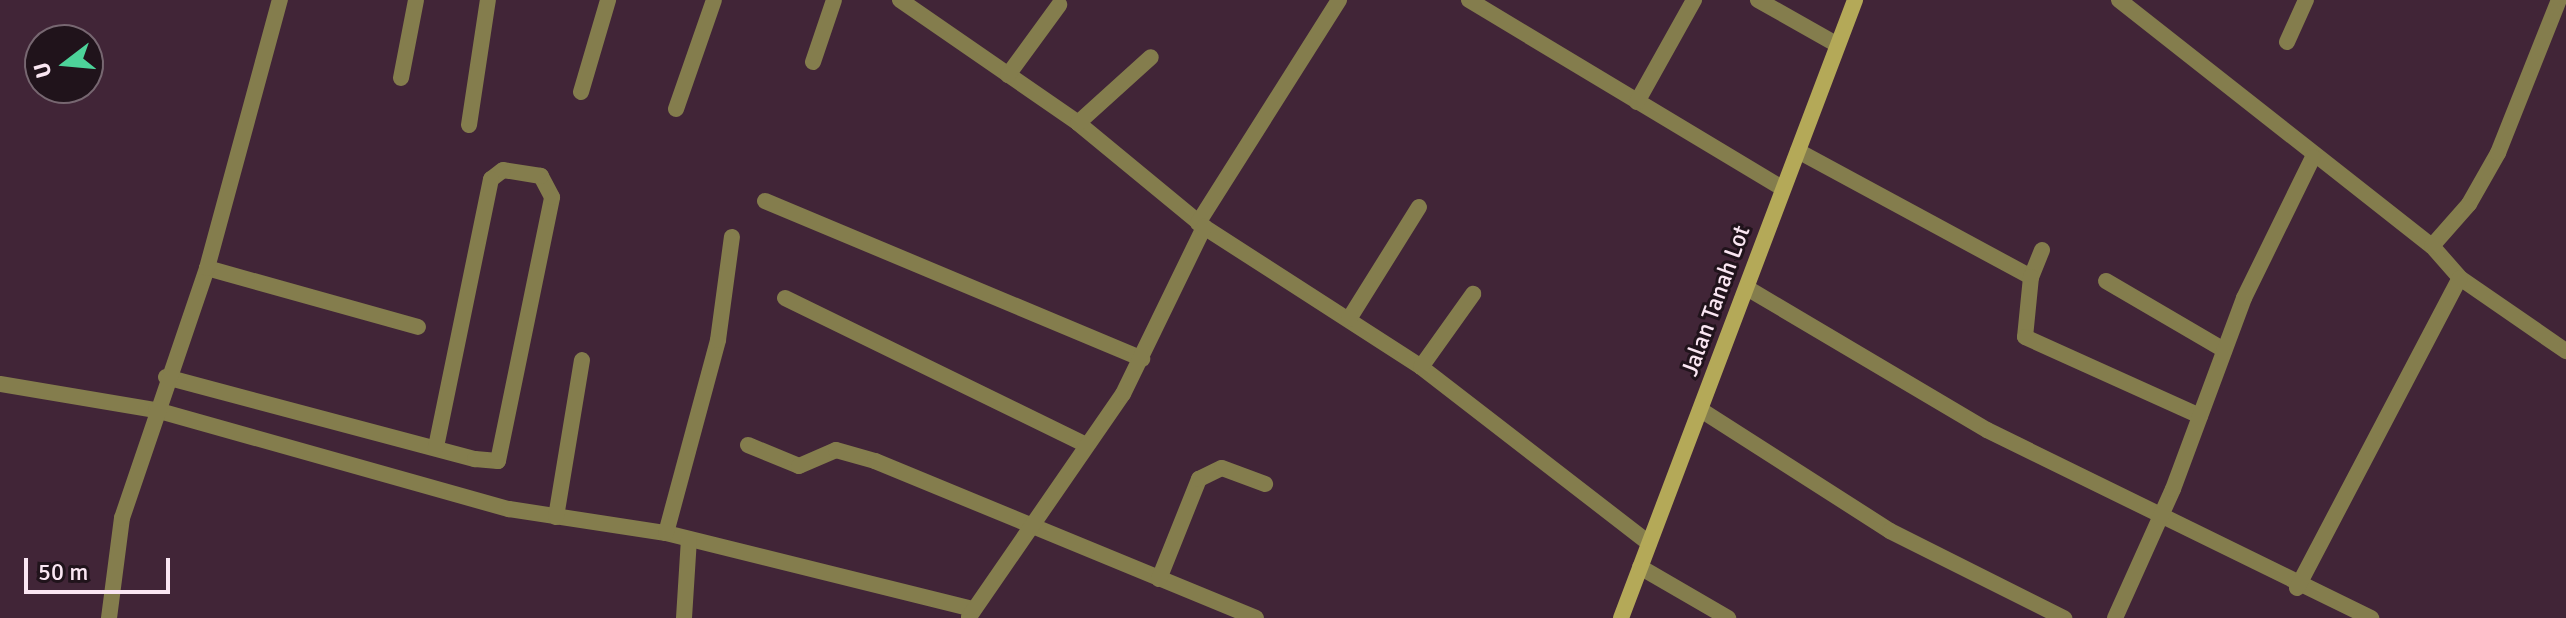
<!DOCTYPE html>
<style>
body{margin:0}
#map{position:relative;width:2566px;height:618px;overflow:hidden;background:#412537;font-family:Signika,sans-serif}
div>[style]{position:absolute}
.street>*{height:16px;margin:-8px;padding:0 8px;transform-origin:8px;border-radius:8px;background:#847d4d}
.secondary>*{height:16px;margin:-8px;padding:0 8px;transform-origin:8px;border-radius:8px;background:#b4a958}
span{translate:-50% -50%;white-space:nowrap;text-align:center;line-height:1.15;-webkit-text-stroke:6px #20131b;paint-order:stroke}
.street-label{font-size:24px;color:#fae6f2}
.north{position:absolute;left:24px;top:24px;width:80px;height:80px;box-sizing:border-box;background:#20131b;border:2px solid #776771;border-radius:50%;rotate:254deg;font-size:22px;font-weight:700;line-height:32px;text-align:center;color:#fae6f2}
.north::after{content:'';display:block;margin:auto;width:28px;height:36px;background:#4dd39a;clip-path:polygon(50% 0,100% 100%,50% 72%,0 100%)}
.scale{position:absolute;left:24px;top:558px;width:146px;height:36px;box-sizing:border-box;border:4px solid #fae6f2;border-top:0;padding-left:10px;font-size:24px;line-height:28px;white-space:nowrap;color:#fae6f2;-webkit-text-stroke:6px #20131b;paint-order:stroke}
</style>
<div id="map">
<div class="street">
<i style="left:900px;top:0;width:216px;rotate:34.6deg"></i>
<i style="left:1078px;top:123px;width:163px;rotate:39.5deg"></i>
<i style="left:1204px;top:227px;width:258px;rotate:32.8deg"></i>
<i style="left:1421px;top:367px;width:288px;rotate:37.7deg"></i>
<i style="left:1469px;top:0;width:365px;rotate:31deg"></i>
<i style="left:1758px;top:0;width:90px;rotate:29.4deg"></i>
<i style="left:2119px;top:0;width:398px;rotate:38.2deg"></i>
<i style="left:2432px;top:246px;width:43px;rotate:48.8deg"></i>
<i style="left:2460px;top:278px;width:129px;rotate:34.6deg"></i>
<i style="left:2287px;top:42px;width:46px;rotate:-65.7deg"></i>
<i style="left:813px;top:62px;width:65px;rotate:-71.3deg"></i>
<i style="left:1008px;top:75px;width:87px;rotate:-53.9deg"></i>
<i style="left:401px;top:78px;width:79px;rotate:-79.1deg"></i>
<i style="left:581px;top:92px;width:96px;rotate:-73.6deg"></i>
<i style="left:1637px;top:102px;width:117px;rotate:-60.8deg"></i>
<i style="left:676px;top:109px;width:115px;rotate:-70.8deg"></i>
<i style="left:1078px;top:123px;width:98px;rotate:-42.1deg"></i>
<i style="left:469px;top:125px;width:126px;rotate:-81.4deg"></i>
<i style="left:1798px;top:151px;width:265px;rotate:28.4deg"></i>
<i style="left:765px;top:201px;width:409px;rotate:22.7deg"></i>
<i style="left:1198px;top:223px;width:264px;rotate:-57.7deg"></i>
<i style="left:2432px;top:246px;width:56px;rotate:-48.6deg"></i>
<i style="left:2469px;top:204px;width:59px;rotate:-60.4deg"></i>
<i style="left:2498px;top:153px;width:165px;rotate:-68.3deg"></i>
<i style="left:2042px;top:250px;width:29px;rotate:112deg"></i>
<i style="left:2031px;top:277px;width:60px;rotate:95.7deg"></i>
<i style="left:2025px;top:337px;width:192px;rotate:24.3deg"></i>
<i style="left:207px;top:268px;width:219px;rotate:15.6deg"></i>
<i style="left:2106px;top:281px;width:137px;rotate:30.3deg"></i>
<i style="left:1747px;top:288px;width:279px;rotate:30.6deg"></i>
<i style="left:1987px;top:430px;width:428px;rotate:26.1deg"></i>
<i style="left:785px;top:298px;width:335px;rotate:26deg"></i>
<i style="left:1349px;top:319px;width:132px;rotate:-58deg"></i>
<i style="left:1421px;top:367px;width:90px;rotate:-54.5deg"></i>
<i style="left:166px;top:377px;width:320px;rotate:14.9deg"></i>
<i style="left:475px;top:459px;width:23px;rotate:5deg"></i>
<i style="left:498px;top:461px;width:269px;rotate:-78.4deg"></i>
<i style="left:552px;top:197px;width:24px;rotate:-118deg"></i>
<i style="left:541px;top:176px;width:38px;rotate:-171deg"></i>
<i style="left:503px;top:170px;width:15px;rotate:143deg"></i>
<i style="left:491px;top:179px;width:274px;rotate:101.6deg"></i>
<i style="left:0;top:384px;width:158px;rotate:9.5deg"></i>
<i style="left:156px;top:410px;width:367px;rotate:15.7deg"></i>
<i style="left:509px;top:509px;width:159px;rotate:8.7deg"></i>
<i style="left:666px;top:533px;width:315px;rotate:13.9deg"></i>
<i style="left:1701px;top:410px;width:224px;rotate:32.6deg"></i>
<i style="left:1890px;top:531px;width:195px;rotate:26.6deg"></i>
<i style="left:748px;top:445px;width:55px;rotate:22.4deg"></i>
<i style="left:799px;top:466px;width:40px;rotate:-23.4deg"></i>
<i style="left:836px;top:450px;width:41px;rotate:15.8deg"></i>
<i style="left:875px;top:461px;width:412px;rotate:22.4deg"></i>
<i style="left:556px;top:517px;width:159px;rotate:-80.6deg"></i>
<i style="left:666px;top:533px;width:200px;rotate:-74.9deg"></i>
<i style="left:718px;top:340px;width:104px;rotate:-82.3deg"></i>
<i style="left:1640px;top:567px;width:102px;rotate:30.1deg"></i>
<i style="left:1159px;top:579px;width:108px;rotate:-68.2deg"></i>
<i style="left:1199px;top:479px;width:25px;rotate:-26deg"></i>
<i style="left:1222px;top:468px;width:46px;rotate:20.4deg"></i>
<i style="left:2297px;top:588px;width:350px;rotate:-62.3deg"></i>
<i style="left:969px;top:617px;width:271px;rotate:-55.4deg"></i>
<i style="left:1123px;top:394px;width:186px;rotate:-64.1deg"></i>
<i style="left:109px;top:618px;width:101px;rotate:-82.6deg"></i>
<i style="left:122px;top:518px;width:264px;rotate:-71.2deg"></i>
<i style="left:207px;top:268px;width:278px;rotate:-74.8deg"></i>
<i style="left:684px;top:618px;width:79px;rotate:-86.4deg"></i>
<i style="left:2115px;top:618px;width:141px;rotate:-65.8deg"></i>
<i style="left:2173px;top:489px;width:204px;rotate:-69.6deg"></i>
<i style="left:2244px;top:298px;width:157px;rotate:-63.9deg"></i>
</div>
<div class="secondary">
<i style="left:1621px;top:618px;width:661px;rotate:-69.26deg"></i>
</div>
<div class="street-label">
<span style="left:1716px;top:301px;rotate:-70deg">Jalan Tanah Lot</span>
</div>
<div class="north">U</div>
<div class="scale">50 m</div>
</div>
